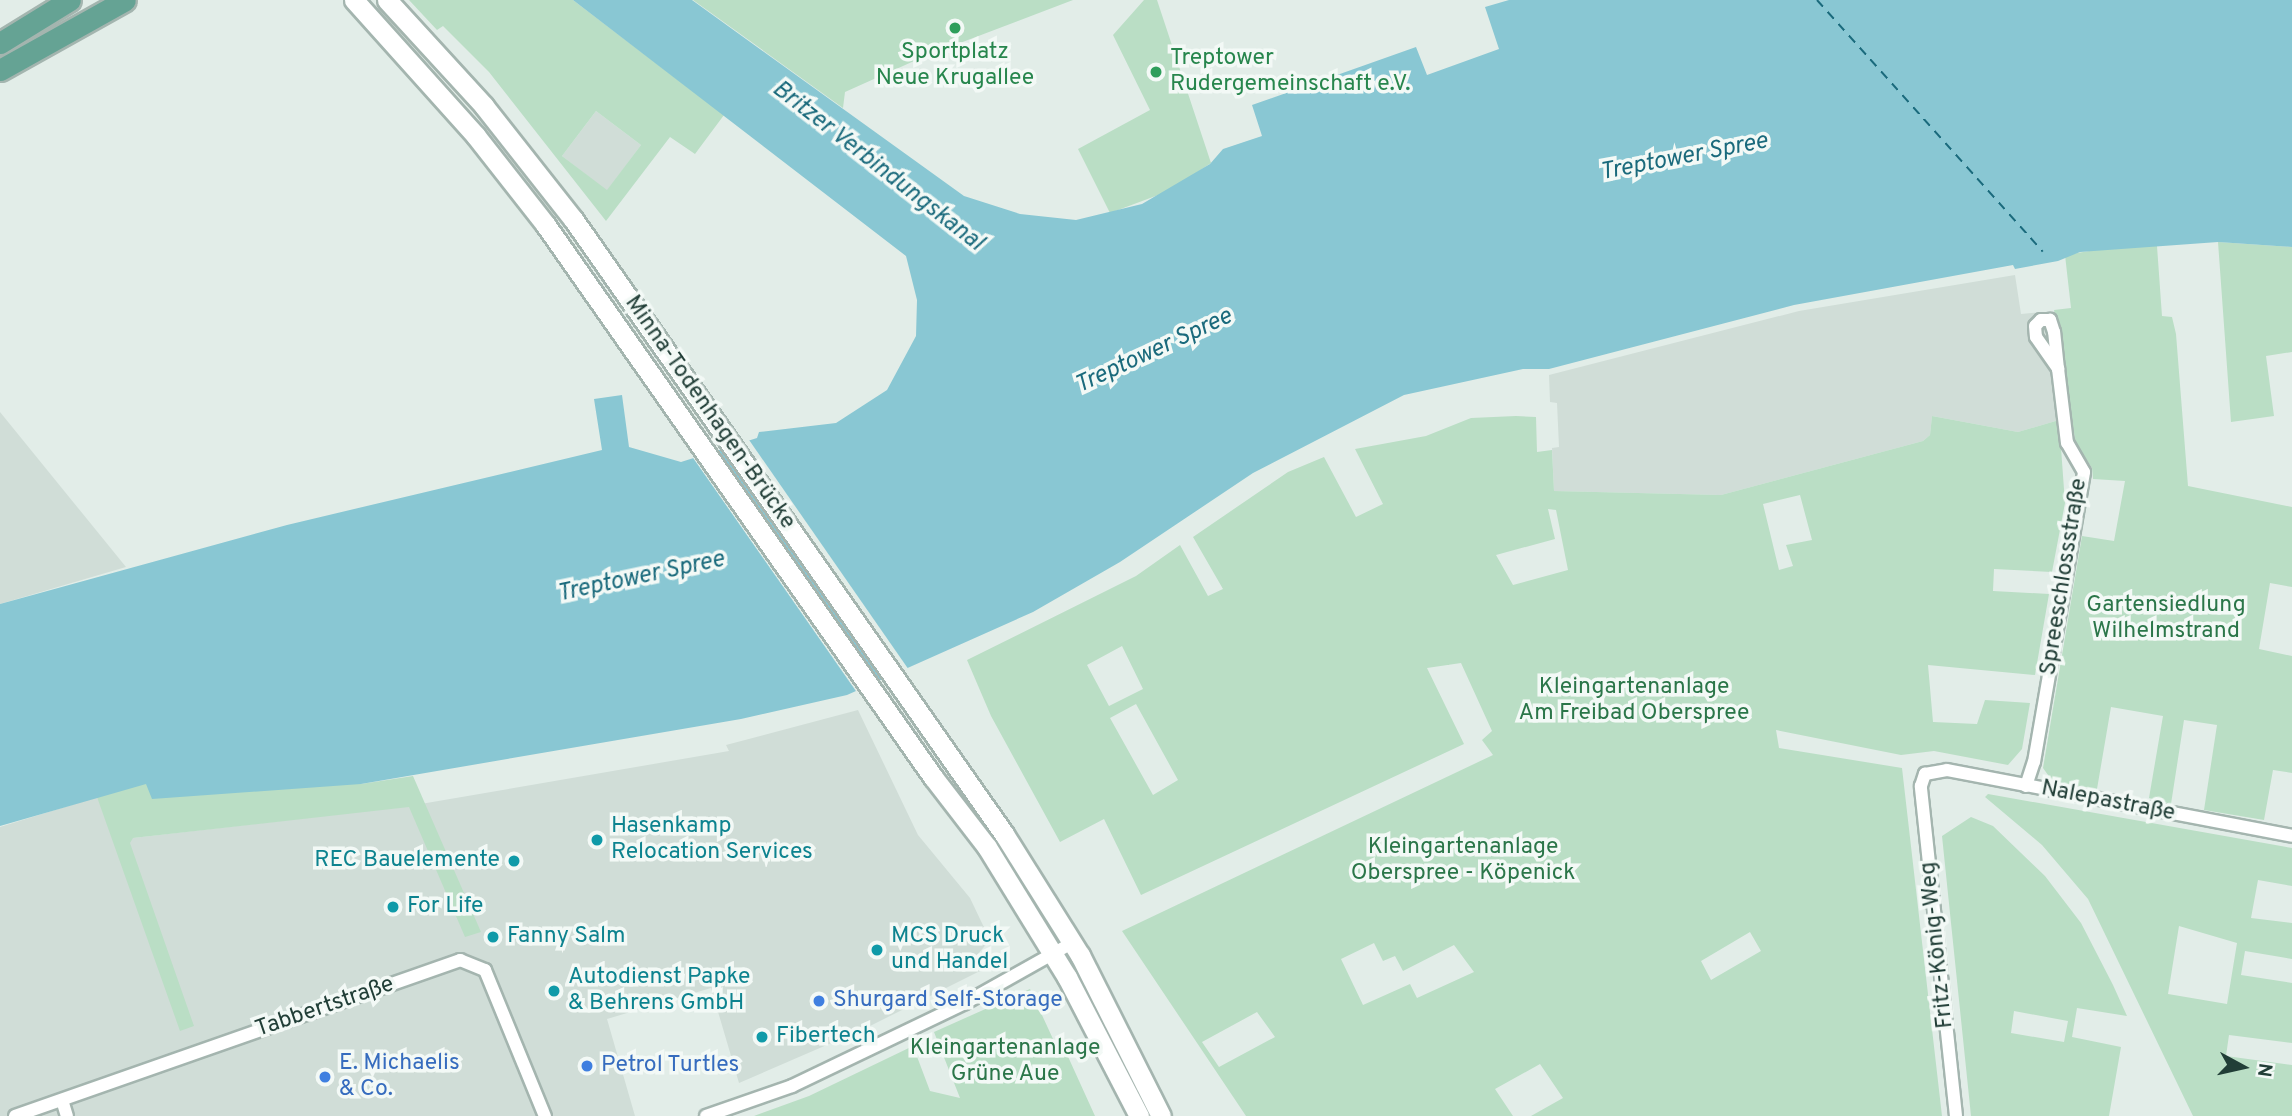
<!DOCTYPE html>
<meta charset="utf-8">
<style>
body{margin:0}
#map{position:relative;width:2292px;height:1116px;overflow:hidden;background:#e2ede8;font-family:Overpass,sans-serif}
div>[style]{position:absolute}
.built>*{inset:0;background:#d0ddd7}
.green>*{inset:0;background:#badec5}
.water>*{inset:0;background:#89c7d3}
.pier>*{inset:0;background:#e2ede8}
.ferry>*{height:2px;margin-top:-1px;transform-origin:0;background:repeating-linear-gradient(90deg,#1a6a7c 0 9px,transparent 0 16px)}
.roads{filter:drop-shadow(2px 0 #a4b5af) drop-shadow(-2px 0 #a4b5af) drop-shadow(0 2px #a4b5af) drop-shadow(0 -2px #a4b5af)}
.street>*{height:12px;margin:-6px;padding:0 6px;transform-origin:6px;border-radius:6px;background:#fff}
.secondary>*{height:19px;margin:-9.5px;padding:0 9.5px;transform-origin:9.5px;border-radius:9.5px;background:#fff}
.primary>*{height:21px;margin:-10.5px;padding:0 10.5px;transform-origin:10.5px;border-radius:10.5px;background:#65a394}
.dots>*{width:19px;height:19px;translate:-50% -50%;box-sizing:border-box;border:4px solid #f3f9f6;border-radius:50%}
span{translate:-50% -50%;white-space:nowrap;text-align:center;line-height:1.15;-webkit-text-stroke:7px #f3f9f6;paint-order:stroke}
.leisure-label{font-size:23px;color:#27864d}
.left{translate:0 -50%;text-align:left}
.street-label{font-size:23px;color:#213e37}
.park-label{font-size:23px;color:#2b7649}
.culture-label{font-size:23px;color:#0d838f}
.right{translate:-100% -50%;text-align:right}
.shop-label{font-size:23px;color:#366cbe}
.water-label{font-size:24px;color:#1a6a7c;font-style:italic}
.north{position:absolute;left:2208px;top:1032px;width:70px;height:70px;-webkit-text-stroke:5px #f3f9f6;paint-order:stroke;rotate:98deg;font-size:19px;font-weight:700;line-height:28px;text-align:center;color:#213e37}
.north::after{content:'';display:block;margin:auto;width:24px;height:32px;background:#213e37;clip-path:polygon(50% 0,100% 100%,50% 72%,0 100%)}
</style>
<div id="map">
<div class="built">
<i style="clip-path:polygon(596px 111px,641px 145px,607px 191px,562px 156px)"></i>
<i style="clip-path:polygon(2015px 275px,2021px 314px,2042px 312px,2059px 420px,2018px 432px,1932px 416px,1930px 435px,1923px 441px,1721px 495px,1554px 491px,1552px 448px,1559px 447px,1557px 403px,1550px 402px,1549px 375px,1799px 311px)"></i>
<i style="clip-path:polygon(0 412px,126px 567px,0 604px)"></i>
<i style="clip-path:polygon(858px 710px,918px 835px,970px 898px,990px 940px,977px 955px,984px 969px,866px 1028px,739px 1083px,711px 988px,607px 1019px,635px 1116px,0 1116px,0 827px,97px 797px,133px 838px,409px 806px,729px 751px,726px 745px)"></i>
</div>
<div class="green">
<i style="clip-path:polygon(evenodd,409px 0,573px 0,724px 115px,695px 154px,670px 137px,606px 221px,489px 72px,443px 26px,437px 30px,409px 0,596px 111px,641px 145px,607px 190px,562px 156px,596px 111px)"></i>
<i style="clip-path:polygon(693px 0,1073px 0,923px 57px,845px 92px,843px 108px)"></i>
<i style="clip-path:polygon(1144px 0,1157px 0,1211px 163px,1169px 191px,1110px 213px,1078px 149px,1150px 110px,1113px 35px)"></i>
<i style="clip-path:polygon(2218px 242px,2292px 247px,2292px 352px,2266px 356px,2274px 416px,2231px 422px)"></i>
<i style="clip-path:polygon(2120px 246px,2157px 246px,2162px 316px,2172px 317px,2176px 334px,2188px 486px,2292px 507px,2292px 587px,2270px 583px,2259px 649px,2292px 656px,2292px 773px,2273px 770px,2264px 820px,2204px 810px,2217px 725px,2184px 720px,2171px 804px,2149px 798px,2163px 716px,2111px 707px,2097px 789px,2053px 782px,2043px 768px,2082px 536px,2114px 541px,2125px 481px,2093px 479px,2092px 468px,2076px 445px,2054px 310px,2071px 308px,2065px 255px)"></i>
<i style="clip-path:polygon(evenodd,1516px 416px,1536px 417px,1537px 452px,1552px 450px,1554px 491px,1721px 495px,1923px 441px,1930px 435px,1932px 416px,2018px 432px,2059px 420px,2065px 503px,2052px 572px,1994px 569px,1993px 591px,2049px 594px,2035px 675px,1928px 665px,1933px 722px,1977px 724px,1985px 700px,2030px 703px,2022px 749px,2008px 765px,1934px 751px,1901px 755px,1776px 730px,1779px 748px,1902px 768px,1942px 1116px,1531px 1116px,1563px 1098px,1540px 1064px,1495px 1089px,1513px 1116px,1246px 1116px,1122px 931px,1493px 755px,1482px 740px,1492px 731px,1461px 663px,1427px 668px,1464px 744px,1141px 895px,1104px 819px,1060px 842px,991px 716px,967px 660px,1136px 576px,1180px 545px,1208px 596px,1223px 589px,1193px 537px,1288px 472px,1324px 457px,1356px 517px,1383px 504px,1355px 449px,1426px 436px,1471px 418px,1516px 416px,1800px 495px,1812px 540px,1786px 545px,1793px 566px,1779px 570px,1763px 504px,1800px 495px,1516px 416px,1548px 509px,1556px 510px,1568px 570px,1513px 585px,1496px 555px,1555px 539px,1548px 509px,1516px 416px,1122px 646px,1143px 689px,1109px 706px,1087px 665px,1122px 646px,1516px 416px,1136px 704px,1178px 780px,1153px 795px,1110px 718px,1136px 704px,1516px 416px,1750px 932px,1761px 951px,1711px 980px,1701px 961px,1750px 932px,1516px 416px,1374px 943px,1383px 961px,1395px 956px,1403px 971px,1454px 945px,1474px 972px,1417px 998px,1410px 984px,1363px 1005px,1341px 959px,1374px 943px,1516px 416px,1257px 1012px,1275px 1037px,1219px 1067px,1202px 1042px,1257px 1012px)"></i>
<i style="clip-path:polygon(413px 776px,481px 932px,465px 937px,409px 807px,133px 838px,130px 843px,194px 1026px,180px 1031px,97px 797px,146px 783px,361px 784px)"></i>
<i style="clip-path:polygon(evenodd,1988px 794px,2292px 848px,2292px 886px,2258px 880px,2251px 918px,2292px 923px,2292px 959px,2245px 951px,2241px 975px,2292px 983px,2292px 1043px,2229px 1035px,2226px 1056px,2292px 1065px,2292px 1116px,2193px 1116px,2088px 899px,2042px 845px,1985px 797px,1988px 794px,2179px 926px,2237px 943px,2227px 1004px,2168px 994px,2179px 926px)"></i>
<i style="clip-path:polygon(evenodd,1971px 817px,1993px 826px,2045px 876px,2081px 923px,2113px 985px,2127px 1016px,2077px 1008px,2072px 1037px,2121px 1047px,2109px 1116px,1971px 1116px,1942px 836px,1971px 817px,2014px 1011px,2068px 1021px,2064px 1042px,2011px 1033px,2014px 1011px)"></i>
<i style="clip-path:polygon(1030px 989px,1059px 1052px,1065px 1050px,1095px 1116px,754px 1116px,809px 1096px,913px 1046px,930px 1091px,960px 1098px,934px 1032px)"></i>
</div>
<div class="water">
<i style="clip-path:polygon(573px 0,692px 0,964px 196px,1020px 214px,1076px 220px,1142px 204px,1210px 164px,1223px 149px,1262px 136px,1252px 105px,1416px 47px,1427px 75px,1499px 49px,1485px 7px,1509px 0,2292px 0,2292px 247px,2218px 242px,2080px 252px,2058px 261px,2015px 269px,2013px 265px,1794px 305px,1549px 369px,1523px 369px,1404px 395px,1253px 473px,1120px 562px,1033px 612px,847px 695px,741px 719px,361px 784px,152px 799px,146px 784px,0 826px,0 604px,287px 525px,602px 450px,594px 399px,622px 395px,629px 447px,681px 462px,757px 438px,759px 432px,836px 423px,887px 390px,916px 336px,917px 300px,906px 256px)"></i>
</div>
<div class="pier">
<i style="clip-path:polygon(747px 437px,909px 670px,887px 680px,723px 445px)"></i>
<i style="clip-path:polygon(713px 448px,878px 685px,858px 694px,691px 455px)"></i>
</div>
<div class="ferry">
<i style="left:1817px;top:0;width:338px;rotate:48.1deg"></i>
</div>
<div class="roads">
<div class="street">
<i style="left:2026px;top:786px;width:25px;rotate:-72deg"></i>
<i style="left:2034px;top:762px;width:294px;rotate:-80.2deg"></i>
<i style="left:2084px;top:472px;width:34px;rotate:-120deg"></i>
<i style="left:2067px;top:443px;width:75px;rotate:-96.9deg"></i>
<i style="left:2058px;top:369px;width:37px;rotate:-96deg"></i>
<i style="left:2054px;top:332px;width:13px;rotate:-108deg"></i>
<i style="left:2050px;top:320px;width:9px;rotate:180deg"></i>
<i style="left:2041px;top:320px;width:8px;rotate:135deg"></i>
<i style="left:2035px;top:326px;width:11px;rotate:85deg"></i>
<i style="left:2036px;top:337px;width:39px;rotate:55deg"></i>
<i style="left:62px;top:1100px;width:17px;rotate:73deg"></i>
<i style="left:15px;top:1116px;width:472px;rotate:-19.3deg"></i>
<i style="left:460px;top:960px;width:27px;rotate:22deg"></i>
<i style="left:485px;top:970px;width:158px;rotate:67.7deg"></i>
<i style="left:706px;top:1116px;width:91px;rotate:-19.2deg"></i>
<i style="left:792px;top:1086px;width:192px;rotate:-25.6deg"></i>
<i style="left:965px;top:1003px;width:123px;rotate:-29.3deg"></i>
<i style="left:1956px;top:1116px;width:332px;rotate:-96.1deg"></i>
<i style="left:1921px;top:786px;width:13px;rotate:-72deg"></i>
<i style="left:1925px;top:774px;width:22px;rotate:-10deg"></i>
<i style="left:1947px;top:770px;width:351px;rotate:10.8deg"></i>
</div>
<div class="secondary">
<i style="left:354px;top:0;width:183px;rotate:48.1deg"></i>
<i style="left:476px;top:136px;width:112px;rotate:51.9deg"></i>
<i style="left:545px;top:224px;width:676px;rotate:54.95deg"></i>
<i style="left:933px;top:777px;width:88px;rotate:52.4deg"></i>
<i style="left:987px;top:847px;width:153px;rotate:58.4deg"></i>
<i style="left:1067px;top:977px;width:157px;rotate:62.6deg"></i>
<i style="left:387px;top:0;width:144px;rotate:47.5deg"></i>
<i style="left:484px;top:106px;width:144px;rotate:51.8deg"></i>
<i style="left:573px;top:219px;width:751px;rotate:54.98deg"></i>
<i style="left:1004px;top:834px;width:143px;rotate:57.9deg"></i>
<i style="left:1080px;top:955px;width:180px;rotate:63.3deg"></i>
</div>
<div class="primary">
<i style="left:0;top:43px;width:82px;rotate:-31.6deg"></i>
<i style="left:0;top:70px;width:143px;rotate:-29.2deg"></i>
</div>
</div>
<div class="dots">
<i style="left:955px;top:28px;background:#2e9e5b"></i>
<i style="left:1156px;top:72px;background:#2e9e5b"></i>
<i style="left:597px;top:840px;background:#0f9aa8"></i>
<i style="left:514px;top:861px;background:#0f9aa8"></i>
<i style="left:393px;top:907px;background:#0f9aa8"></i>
<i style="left:493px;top:937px;background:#0f9aa8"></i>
<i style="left:877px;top:950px;background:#0f9aa8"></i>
<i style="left:554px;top:991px;background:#0f9aa8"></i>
<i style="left:819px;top:1001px;background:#3f7fe0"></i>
<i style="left:762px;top:1037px;background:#0f9aa8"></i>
<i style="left:587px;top:1066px;background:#3f7fe0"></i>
<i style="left:325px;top:1077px;background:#3f7fe0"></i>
</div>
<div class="leisure-label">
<span style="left:955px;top:66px">Sportplatz<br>Neue Krugallee</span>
<span class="left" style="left:1170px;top:72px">Treptower<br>Rudergemeinschaft e.V.</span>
</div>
<div class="street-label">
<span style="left:709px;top:413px;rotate:55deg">Minna-Todenhagen-Brücke</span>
<span style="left:2065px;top:577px;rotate:-81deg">Spreeschlossstraße</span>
<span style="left:2108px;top:802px;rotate:11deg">Nalepastraße</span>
<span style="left:1938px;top:945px;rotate:-96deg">Fritz-König-Weg</span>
<span style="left:325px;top:1008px;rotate:-19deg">Tabbertstraße</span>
</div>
<div class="park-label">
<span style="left:2166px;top:619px">Gartensiedlung<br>Wilhelmstrand</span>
<span style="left:1634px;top:701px">Kleingartenanlage<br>Am Freibad Oberspree</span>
<span style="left:1463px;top:861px">Kleingartenanlage<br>Oberspree - Köpenick</span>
<span style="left:1005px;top:1062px">Kleingartenanlage<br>Grüne Aue</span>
</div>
<div class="culture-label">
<span class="left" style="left:611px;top:840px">Hasenkamp<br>Relocation Services</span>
<span class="right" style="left:500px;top:861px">REC Bauelemente</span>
<span class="left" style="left:407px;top:907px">For Life</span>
<span class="left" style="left:507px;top:937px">Fanny Salm</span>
<span class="left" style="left:891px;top:950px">MCS Druck<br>und Handel</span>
<span class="left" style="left:568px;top:991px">Autodienst Papke<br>&amp; Behrens GmbH</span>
<span class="left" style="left:776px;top:1037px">Fibertech</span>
</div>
<div class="shop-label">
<span class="left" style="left:833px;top:1001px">Shurgard Self-Storage</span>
<span class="left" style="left:339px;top:1077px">E. Michaelis<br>&amp; Co.</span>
<span class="left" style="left:601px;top:1066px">Petrol Turtles</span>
</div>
<div class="water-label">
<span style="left:1684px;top:158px;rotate:-11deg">Treptower Spree</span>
<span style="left:877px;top:167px;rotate:38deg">Britzer Verbindungskanal</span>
<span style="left:1154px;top:352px;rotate:-25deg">Treptower Spree</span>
<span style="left:641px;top:578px;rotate:-12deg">Treptower Spree</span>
</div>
<div class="north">N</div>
</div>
